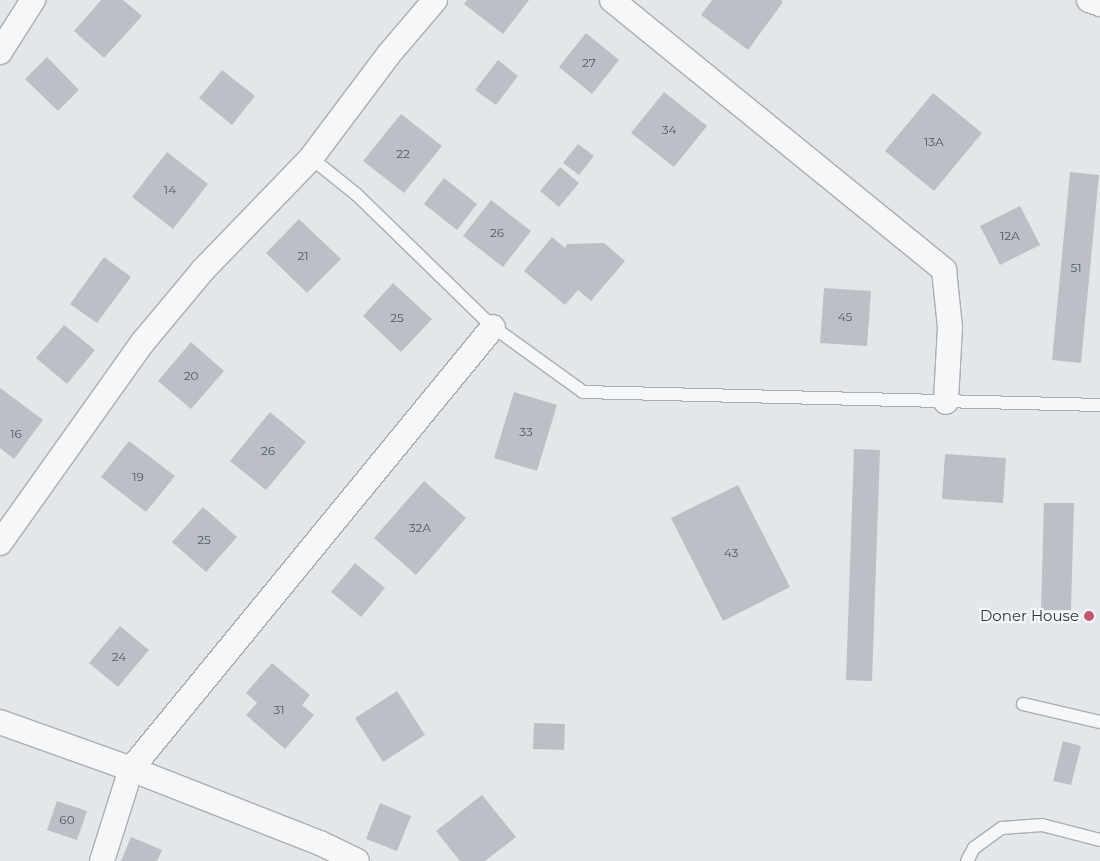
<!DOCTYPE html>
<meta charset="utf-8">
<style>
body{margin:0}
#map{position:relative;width:1100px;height:861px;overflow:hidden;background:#e3e7ea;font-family:Montserrat,sans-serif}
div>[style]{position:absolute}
.building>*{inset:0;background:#bbc0c6}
.roads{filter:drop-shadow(1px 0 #a9aeb4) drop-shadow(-1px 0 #a9aeb4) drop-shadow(0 1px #a9aeb4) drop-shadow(0 -1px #a9aeb4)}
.lane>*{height:12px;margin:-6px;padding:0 6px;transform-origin:6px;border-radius:6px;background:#f6f7f9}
.street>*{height:24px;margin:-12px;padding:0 12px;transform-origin:12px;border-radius:12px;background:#f6f7f9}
.dots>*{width:14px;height:14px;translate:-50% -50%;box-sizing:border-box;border:2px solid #f3f5f7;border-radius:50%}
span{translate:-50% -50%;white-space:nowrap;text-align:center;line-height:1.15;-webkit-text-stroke:4.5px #f3f5f7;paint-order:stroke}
.number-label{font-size:12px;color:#505862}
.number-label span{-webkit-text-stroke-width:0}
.poi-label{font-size:15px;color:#2d3640}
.right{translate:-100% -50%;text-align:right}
</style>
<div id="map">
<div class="building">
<i style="clip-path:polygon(101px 0,123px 0,142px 16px,104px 58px,74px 31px)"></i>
<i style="clip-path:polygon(467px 0,529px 0,503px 34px,464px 4px)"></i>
<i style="clip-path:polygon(712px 0,781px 0,783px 2px,748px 50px,701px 15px)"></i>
<i style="clip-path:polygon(586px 33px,619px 60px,592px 94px,559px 67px)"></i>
<i style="clip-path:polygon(47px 57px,79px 90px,58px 111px,25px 79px)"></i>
<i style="clip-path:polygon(498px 60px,518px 76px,496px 105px,475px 90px)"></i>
<i style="clip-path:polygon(222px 70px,255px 96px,232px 125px,199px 98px)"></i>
<i style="clip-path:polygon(664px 92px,707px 126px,674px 167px,631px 133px)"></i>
<i style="clip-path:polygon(933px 93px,982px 133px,934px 191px,885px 151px)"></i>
<i style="clip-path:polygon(401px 114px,442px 146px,404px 193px,363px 161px)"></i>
<i style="clip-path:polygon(578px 144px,594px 156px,579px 175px,563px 163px)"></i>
<i style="clip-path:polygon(167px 152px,208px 184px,173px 229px,132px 197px)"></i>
<i style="clip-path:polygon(560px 167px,579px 183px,559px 207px,540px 191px)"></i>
<i style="clip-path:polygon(1070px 172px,1099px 175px,1081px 363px,1052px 360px)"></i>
<i style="clip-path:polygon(444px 178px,477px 204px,457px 230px,424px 204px)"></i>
<i style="clip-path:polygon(491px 200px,531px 231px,503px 267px,463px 236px)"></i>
<i style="clip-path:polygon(1020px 206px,1040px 245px,1000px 265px,980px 226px)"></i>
<i style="clip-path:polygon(299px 219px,341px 259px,307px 293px,266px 253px)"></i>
<i style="clip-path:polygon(552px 237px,565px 248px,567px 244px,604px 243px,625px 261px,591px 301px,578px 290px,565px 305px,524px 271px)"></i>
<i style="clip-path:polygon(104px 257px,131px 277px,97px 323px,70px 304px)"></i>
<i style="clip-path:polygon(393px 283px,432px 319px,401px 352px,363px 316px)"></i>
<i style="clip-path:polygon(824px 288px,871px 291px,867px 346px,820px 343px)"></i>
<i style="clip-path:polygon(64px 325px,95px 350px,67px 384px,36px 358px)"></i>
<i style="clip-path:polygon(191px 342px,224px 371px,191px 409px,158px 381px)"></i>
<i style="clip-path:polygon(0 388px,43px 420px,14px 459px,0 448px)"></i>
<i style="clip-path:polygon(514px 392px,557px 405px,537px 471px,494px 458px)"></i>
<i style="clip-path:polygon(270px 412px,306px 442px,266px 490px,230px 461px)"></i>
<i style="clip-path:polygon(129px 441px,175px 476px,146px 512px,101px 477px)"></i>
<i style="clip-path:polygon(854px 449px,880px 450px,872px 681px,846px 680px)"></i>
<i style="clip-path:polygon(945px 454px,1006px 458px,1003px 503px,942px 499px)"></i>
<i style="clip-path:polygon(424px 481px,466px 518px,416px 575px,374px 538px)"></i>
<i style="clip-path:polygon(738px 485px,790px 587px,723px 621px,671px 518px)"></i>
<i style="clip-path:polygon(1044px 503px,1074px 503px,1071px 610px,1041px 610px)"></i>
<i style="clip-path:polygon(203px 507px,237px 537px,206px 572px,172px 542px)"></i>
<i style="clip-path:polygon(355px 563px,385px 588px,361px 617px,331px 592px)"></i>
<i style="clip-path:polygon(120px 626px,149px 650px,118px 687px,89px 663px)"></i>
<i style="clip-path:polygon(272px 663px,310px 695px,302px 705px,314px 715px,285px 749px,246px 715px,257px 703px,246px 693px)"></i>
<i style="clip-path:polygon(397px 691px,425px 735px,383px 762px,355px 718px)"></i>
<i style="clip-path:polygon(534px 723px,565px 724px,564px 750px,533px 749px)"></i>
<i style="clip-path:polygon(1063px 741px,1081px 746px,1071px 785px,1053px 781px)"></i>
<i style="clip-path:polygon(482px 795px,516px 837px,485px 861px,460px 861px,436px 831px)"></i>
<i style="clip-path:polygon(57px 801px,87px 811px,77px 840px,47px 830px)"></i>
<i style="clip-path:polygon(380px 803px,411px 816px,397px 851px,366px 839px)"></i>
<i style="clip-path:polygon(131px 837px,162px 850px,157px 861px,121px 861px)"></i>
</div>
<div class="roads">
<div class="lane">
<i style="left:311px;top:158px;width:58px;rotate:38.7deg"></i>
<i style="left:356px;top:194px;width:191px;rotate:44.2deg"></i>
<i style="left:493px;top:327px;width:111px;rotate:35.8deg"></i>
<i style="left:583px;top:392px;width:517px;rotate:1.44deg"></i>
<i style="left:1023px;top:704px;width:79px;rotate:13.2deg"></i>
<i style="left:967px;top:861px;width:15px;rotate:-62deg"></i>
<i style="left:974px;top:848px;width:34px;rotate:-36deg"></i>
<i style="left:1002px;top:828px;width:40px;rotate:-4.3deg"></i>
<i style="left:1042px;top:825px;width:60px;rotate:14.5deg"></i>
</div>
<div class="street">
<i style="left:612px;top:0;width:428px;rotate:39.1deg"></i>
<i style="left:944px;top:270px;width:57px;rotate:84deg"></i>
<i style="left:950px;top:327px;width:75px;rotate:93.1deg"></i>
<i style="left:1089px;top:0;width:12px;rotate:20deg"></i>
<i style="left:0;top:52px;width:62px;rotate:-57.6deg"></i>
<i style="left:0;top:543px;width:247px;rotate:-54.6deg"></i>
<i style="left:143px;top:342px;width:94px;rotate:-50.2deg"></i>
<i style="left:203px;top:270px;width:156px;rotate:-46deg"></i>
<i style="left:311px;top:158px;width:130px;rotate:-53.1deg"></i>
<i style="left:389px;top:54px;width:71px;rotate:-49.6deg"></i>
<i style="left:0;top:722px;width:139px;rotate:19.7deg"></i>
<i style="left:131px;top:769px;width:203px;rotate:21.4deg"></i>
<i style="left:320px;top:843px;width:41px;rotate:25.9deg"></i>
<i style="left:102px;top:861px;width:96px;rotate:-72.5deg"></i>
<i style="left:131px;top:769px;width:571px;rotate:-50.68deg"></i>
</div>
</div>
<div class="dots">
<i style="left:1089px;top:616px;background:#c15772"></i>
</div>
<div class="number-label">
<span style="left:589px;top:63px">27</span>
<span style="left:669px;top:130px">34</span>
<span style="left:934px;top:142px">13А</span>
<span style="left:403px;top:154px">22</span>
<span style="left:170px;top:190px">14</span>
<span style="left:497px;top:233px">26</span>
<span style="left:1010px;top:236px">12А</span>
<span style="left:303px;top:256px">21</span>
<span style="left:1076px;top:268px">51</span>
<span style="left:845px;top:317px">45</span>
<span style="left:397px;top:318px">25</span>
<span style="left:191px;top:376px">20</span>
<span style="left:526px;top:432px">33</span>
<span style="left:16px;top:434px">16</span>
<span style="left:268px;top:451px">26</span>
<span style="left:138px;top:477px">19</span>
<span style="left:420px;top:528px">32А</span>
<span style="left:204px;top:540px">25</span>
<span style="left:731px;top:553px">43</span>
<span style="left:119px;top:657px">24</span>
<span style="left:279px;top:710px">31</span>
<span style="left:67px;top:820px">60</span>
</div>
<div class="poi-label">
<span class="right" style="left:1079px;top:616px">Doner House</span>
</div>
</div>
